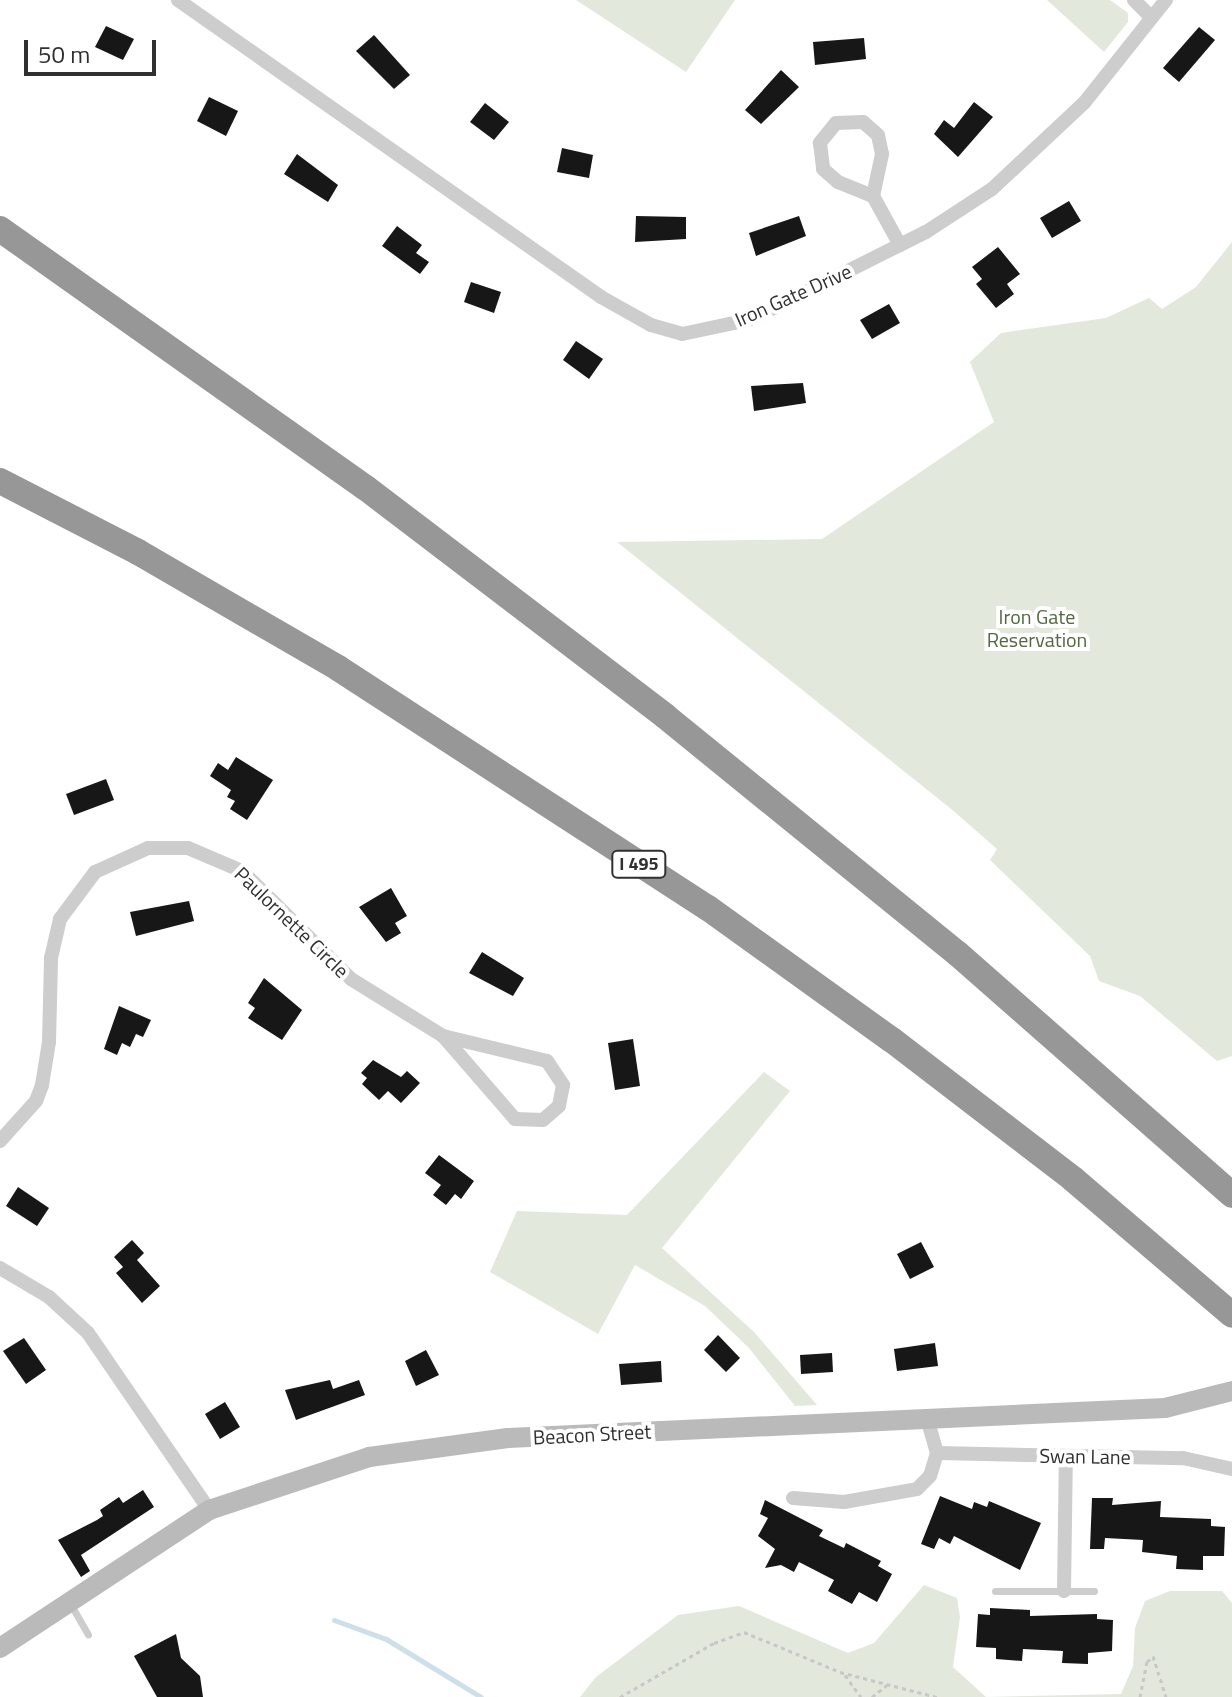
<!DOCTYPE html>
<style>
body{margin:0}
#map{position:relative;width:1232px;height:1697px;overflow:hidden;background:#fff;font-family:"Titillium Web",sans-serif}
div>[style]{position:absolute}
.green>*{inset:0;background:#e3e8dc}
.stream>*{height:5px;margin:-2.5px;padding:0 2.5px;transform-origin:2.5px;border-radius:2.5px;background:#cddfe9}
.building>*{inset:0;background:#171717}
.path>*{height:3px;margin-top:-1.5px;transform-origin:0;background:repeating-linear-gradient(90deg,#c7c7c7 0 4px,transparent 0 8px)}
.lane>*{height:7px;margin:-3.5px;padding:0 3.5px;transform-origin:3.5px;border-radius:3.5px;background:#cdcdcd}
.street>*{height:14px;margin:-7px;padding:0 7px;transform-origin:7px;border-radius:7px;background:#cdcdcd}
.secondary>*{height:20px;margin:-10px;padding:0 10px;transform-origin:10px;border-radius:10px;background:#bababa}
.highway>*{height:26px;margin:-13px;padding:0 13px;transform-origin:13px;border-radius:13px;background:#979797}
span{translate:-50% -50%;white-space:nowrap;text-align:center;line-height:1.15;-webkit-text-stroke:8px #fff;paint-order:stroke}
.shield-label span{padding:2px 6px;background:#fff;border:2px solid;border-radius:6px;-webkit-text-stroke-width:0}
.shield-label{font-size:18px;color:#303030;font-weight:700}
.street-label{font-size:20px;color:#303030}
.park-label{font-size:20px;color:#536841}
.scale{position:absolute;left:24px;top:40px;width:132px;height:36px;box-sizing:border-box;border:4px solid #303030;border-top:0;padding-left:10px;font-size:24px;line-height:28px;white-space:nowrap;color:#303030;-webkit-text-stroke:6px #fff;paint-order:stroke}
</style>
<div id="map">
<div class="green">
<i style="clip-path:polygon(576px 0,735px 0,686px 72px)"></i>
<i style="clip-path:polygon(1047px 0,1110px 0,1128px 13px,1128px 22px,1104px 52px)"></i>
<i style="clip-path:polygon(1232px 242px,1232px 1056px,1217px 1061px,1140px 996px,1099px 981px,1090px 956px,990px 860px,997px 849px,950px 808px,617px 542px,822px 539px,994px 422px,970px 362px,1001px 333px,1106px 318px,1149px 298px,1162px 309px,1196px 287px)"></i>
<i style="clip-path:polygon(764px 1072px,790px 1091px,662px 1248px,754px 1332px,817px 1405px,795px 1406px,749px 1348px,705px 1306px,635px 1265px,598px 1334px,490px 1272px,517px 1211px,627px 1215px)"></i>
<i style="clip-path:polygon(924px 1585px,957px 1598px,960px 1617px,953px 1667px,986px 1697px,1121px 1694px,1133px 1666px,1135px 1628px,1145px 1601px,1170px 1591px,1222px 1591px,1232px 1603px,1232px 1697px,580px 1697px,596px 1677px,678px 1615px,739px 1606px,848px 1653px,874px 1643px)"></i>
</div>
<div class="stream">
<i style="left:334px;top:1620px;width:55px;rotate:20.1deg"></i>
<i style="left:386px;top:1639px;width:111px;rotate:31.4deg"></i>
</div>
<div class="building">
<i style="clip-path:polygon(106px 26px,134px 39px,123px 60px,95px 47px)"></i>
<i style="clip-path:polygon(1199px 27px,1215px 40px,1179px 82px,1163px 68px)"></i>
<i style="clip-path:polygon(374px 35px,410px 75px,394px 89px,356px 51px)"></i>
<i style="clip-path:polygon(864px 38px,866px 59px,815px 65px,813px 42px)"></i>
<i style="clip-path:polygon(781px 70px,799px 87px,761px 124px,745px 110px)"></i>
<i style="clip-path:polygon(209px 97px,238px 111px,226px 136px,197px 121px)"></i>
<i style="clip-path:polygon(974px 102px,993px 117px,958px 157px,934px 134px,944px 120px,954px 128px)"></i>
<i style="clip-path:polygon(485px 103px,509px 122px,494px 140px,470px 122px)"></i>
<i style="clip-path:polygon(562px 148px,593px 155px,589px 178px,557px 172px)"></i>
<i style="clip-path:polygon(297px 154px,338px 185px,328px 202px,284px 174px)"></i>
<i style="clip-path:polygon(1069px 201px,1081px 221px,1052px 238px,1040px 218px)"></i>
<i style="clip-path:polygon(636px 216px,686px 217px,686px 239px,635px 242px)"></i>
<i style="clip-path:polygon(799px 216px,806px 236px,756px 256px,749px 233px)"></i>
<i style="clip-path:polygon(397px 226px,422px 245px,416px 253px,429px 262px,420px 274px,382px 246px)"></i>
<i style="clip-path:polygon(998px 247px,1020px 274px,1007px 284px,1014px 294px,996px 308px,976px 284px,982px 279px,972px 267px)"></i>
<i style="clip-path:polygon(471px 282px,501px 292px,494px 313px,464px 302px)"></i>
<i style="clip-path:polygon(889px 304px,900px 323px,872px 339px,860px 320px)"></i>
<i style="clip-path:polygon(576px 341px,603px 359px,589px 379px,563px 360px)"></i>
<i style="clip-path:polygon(803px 383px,806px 403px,754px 411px,751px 386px)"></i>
<i style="clip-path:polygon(236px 757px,273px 780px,247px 820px,230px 809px,235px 801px,227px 797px,231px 790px,210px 776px,218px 763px,228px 770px)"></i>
<i style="clip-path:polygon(106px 779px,114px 800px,74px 815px,66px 794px)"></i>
<i style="clip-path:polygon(391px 888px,407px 916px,395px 923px,401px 933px,386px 942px,359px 907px)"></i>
<i style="clip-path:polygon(189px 901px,194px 921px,136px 936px,130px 912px)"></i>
<i style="clip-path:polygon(482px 952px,524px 978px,513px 996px,469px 973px)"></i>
<i style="clip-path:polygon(264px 978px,302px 1010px,282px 1040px,248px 1018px,255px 1008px,248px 1003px)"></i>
<i style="clip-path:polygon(119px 1006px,151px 1020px,143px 1037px,136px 1034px,130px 1047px,122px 1043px,117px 1055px,104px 1049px)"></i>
<i style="clip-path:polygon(633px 1039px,640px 1086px,615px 1090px,608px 1043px)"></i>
<i style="clip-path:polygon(373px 1060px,401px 1077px,407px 1071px,420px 1083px,401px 1103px,388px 1091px,379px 1100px,362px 1084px,367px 1078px,361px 1073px)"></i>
<i style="clip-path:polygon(439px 1155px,474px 1181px,461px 1199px,455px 1194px,446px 1205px,433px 1195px,441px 1185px,425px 1173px)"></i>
<i style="clip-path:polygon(18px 1187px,49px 1208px,37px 1226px,6px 1206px)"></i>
<i style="clip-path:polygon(132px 1240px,144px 1253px,137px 1260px,160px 1286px,142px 1303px,116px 1273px,123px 1267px,114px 1257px)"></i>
<i style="clip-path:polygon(921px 1242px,934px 1267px,910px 1279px,897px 1254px)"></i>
<i style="clip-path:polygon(718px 1335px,740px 1358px,726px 1372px,704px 1350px)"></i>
<i style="clip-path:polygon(24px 1338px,46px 1370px,26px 1384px,3px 1351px)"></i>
<i style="clip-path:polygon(935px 1343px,938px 1366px,897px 1371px,894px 1349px)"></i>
<i style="clip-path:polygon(426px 1350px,439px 1375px,416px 1386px,405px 1361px)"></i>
<i style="clip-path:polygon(832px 1353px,833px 1372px,801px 1374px,800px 1355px)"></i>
<i style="clip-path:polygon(661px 1361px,662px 1382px,621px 1385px,619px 1364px)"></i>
<i style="clip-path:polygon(330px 1380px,333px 1389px,359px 1380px,365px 1395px,296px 1420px,285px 1390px)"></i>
<i style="clip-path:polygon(225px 1402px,240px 1427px,220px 1439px,205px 1414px)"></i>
<i style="clip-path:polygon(143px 1490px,154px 1507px,81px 1555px,90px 1571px,81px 1577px,58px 1540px,97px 1520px,103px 1516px,100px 1510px,119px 1497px,123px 1503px)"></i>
<i style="clip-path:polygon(940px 1496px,972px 1509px,974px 1502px,987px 1507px,989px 1501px,1041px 1523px,1020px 1570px,954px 1536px,950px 1544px,939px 1538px,934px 1549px,921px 1544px)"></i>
<i style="clip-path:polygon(1092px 1498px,1113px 1498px,1112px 1505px,1161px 1501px,1160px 1517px,1211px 1519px,1211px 1526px,1225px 1527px,1224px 1556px,1203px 1556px,1203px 1570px,1176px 1569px,1177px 1556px,1142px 1552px,1143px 1540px,1105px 1538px,1104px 1549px,1090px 1549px)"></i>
<i style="clip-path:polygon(765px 1500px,823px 1530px,819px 1536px,844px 1548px,846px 1543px,881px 1561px,878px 1566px,892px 1574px,877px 1602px,859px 1592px,852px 1604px,828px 1591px,834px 1580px,799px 1562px,794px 1572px,781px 1565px,765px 1568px,775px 1549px,758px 1536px,768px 1518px,760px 1514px)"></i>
<i style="clip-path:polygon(990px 1608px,1030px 1610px,1030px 1616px,1097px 1614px,1097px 1619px,1113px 1620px,1112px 1651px,1088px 1653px,1088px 1664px,1062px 1663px,1063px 1651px,1023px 1649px,1022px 1661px,996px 1659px,996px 1648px,976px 1647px,978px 1614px,990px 1615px)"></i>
<i style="clip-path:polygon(176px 1634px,181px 1658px,200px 1676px,203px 1697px,157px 1697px,134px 1656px)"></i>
</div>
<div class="path">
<i style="left:845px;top:1675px;width:27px;rotate:54deg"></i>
<i style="left:620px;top:1697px;width:108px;rotate:-29.9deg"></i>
<i style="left:714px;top:1643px;width:32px;rotate:-20deg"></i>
<i style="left:744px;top:1632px;width:104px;rotate:22.6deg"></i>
<i style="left:840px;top:1672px;width:100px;rotate:14.5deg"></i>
<i style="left:872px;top:1697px;width:19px;rotate:-39deg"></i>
<i style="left:1140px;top:1697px;width:36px;rotate:-79deg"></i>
<i style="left:1147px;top:1662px;width:8px;rotate:-45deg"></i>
<i style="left:1153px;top:1656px;width:43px;rotate:72.4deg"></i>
</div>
<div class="lane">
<i style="left:995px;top:1591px;width:99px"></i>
<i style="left:71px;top:1605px;width:34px;rotate:60deg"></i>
</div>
<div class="street">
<i style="left:178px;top:0;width:517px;rotate:35.07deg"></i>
<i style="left:601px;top:297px;width:57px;rotate:29.2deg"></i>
<i style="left:651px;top:325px;width:32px;rotate:16deg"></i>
<i style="left:682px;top:334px;width:67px;rotate:-12deg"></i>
<i style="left:748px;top:320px;width:29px;rotate:-25deg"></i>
<i style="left:774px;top:308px;width:170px;rotate:-26.6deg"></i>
<i style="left:926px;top:232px;width:79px;rotate:-33.1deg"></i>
<i style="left:992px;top:189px;width:126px;rotate:-43.1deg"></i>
<i style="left:1084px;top:103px;width:132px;rotate:-51.5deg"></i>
<i style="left:1134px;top:0;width:25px;rotate:45deg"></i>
<i style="left:873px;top:196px;width:43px;rotate:-77.9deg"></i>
<i style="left:882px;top:154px;width:19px;rotate:-102deg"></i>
<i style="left:878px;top:135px;width:20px;rotate:-139deg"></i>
<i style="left:863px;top:122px;width:27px;rotate:178deg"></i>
<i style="left:836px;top:123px;width:26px;rotate:129deg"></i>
<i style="left:820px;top:143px;width:26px;rotate:83deg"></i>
<i style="left:823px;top:169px;width:20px;rotate:41deg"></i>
<i style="left:838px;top:182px;width:38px;rotate:22deg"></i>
<i style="left:873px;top:196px;width:56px;rotate:61.1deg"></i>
<i style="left:0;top:1141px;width:54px;rotate:-48deg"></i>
<i style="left:36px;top:1101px;width:17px;rotate:-69deg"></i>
<i style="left:42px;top:1085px;width:44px;rotate:-80.8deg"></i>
<i style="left:49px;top:1042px;width:84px;rotate:-88.6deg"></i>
<i style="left:51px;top:958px;width:40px;rotate:-77deg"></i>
<i style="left:60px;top:919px;width:59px;rotate:-53.3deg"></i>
<i style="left:95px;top:872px;width:58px;rotate:-24.4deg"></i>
<i style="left:148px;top:848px;width:40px"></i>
<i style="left:188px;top:848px;width:59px;rotate:23.1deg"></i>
<i style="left:242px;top:871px;width:153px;rotate:44.7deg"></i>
<i style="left:351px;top:979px;width:108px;rotate:31.8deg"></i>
<i style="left:443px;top:1036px;width:107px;rotate:13.5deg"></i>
<i style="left:547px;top:1061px;width:29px;rotate:56deg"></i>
<i style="left:563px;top:1085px;width:21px;rotate:101deg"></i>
<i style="left:559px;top:1106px;width:21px;rotate:139deg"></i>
<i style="left:543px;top:1120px;width:28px;rotate:-178deg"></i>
<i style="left:515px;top:1119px;width:110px;rotate:-130.9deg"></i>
<i style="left:0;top:1268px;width:57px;rotate:30.6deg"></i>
<i style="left:49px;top:1297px;width:53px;rotate:42.7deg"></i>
<i style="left:88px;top:1333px;width:214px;rotate:55.6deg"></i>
<i style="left:937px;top:1453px;width:246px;rotate:1.2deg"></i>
<i style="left:1183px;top:1458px;width:50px;rotate:12.7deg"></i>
<i style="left:793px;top:1498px;width:51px;rotate:4.5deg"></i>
<i style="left:844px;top:1502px;width:74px;rotate:-10.1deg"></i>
<i style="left:917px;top:1489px;width:18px;rotate:-45deg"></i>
<i style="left:930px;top:1476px;width:24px;rotate:-73deg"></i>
<i style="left:937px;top:1453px;width:35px;rotate:-106deg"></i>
<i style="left:1064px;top:1591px;width:135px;rotate:-89.2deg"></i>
</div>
<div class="secondary">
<i style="left:0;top:1648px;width:250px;rotate:-33.4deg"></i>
<i style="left:209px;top:1510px;width:169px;rotate:-18.3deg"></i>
<i style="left:369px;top:1457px;width:140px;rotate:-7.8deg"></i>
<i style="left:508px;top:1438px;width:658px;rotate:-2.61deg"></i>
<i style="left:1165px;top:1408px;width:69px;rotate:-14.2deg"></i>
</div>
<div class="highway">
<i style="left:0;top:229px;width:448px;rotate:35.3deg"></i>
<i style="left:366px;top:488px;width:376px;rotate:37.3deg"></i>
<i style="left:665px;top:716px;width:377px;rotate:39.1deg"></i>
<i style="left:958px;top:954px;width:365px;rotate:41.3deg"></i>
<i style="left:0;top:481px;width:155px;rotate:27.2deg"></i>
<i style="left:138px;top:552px;width:231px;rotate:30.1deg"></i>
<i style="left:338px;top:668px;width:441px;rotate:33deg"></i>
<i style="left:708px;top:908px;width:226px;rotate:35.7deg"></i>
<i style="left:892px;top:1040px;width:228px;rotate:37.5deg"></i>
<i style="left:1073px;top:1179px;width:209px;rotate:40.5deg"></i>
</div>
<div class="shield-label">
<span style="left:639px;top:864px">I 495</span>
</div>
<div class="street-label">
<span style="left:793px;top:295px;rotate:-24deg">Iron Gate Drive</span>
<span style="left:292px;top:922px;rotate:44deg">Paulornette Circle</span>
<span style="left:592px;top:1434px;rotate:-3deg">Beacon Street</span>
<span style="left:1085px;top:1456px;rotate:1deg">Swan Lane</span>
</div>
<div class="park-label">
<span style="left:1037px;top:628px">Iron Gate<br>Reservation</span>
</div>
<div class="scale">50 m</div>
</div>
